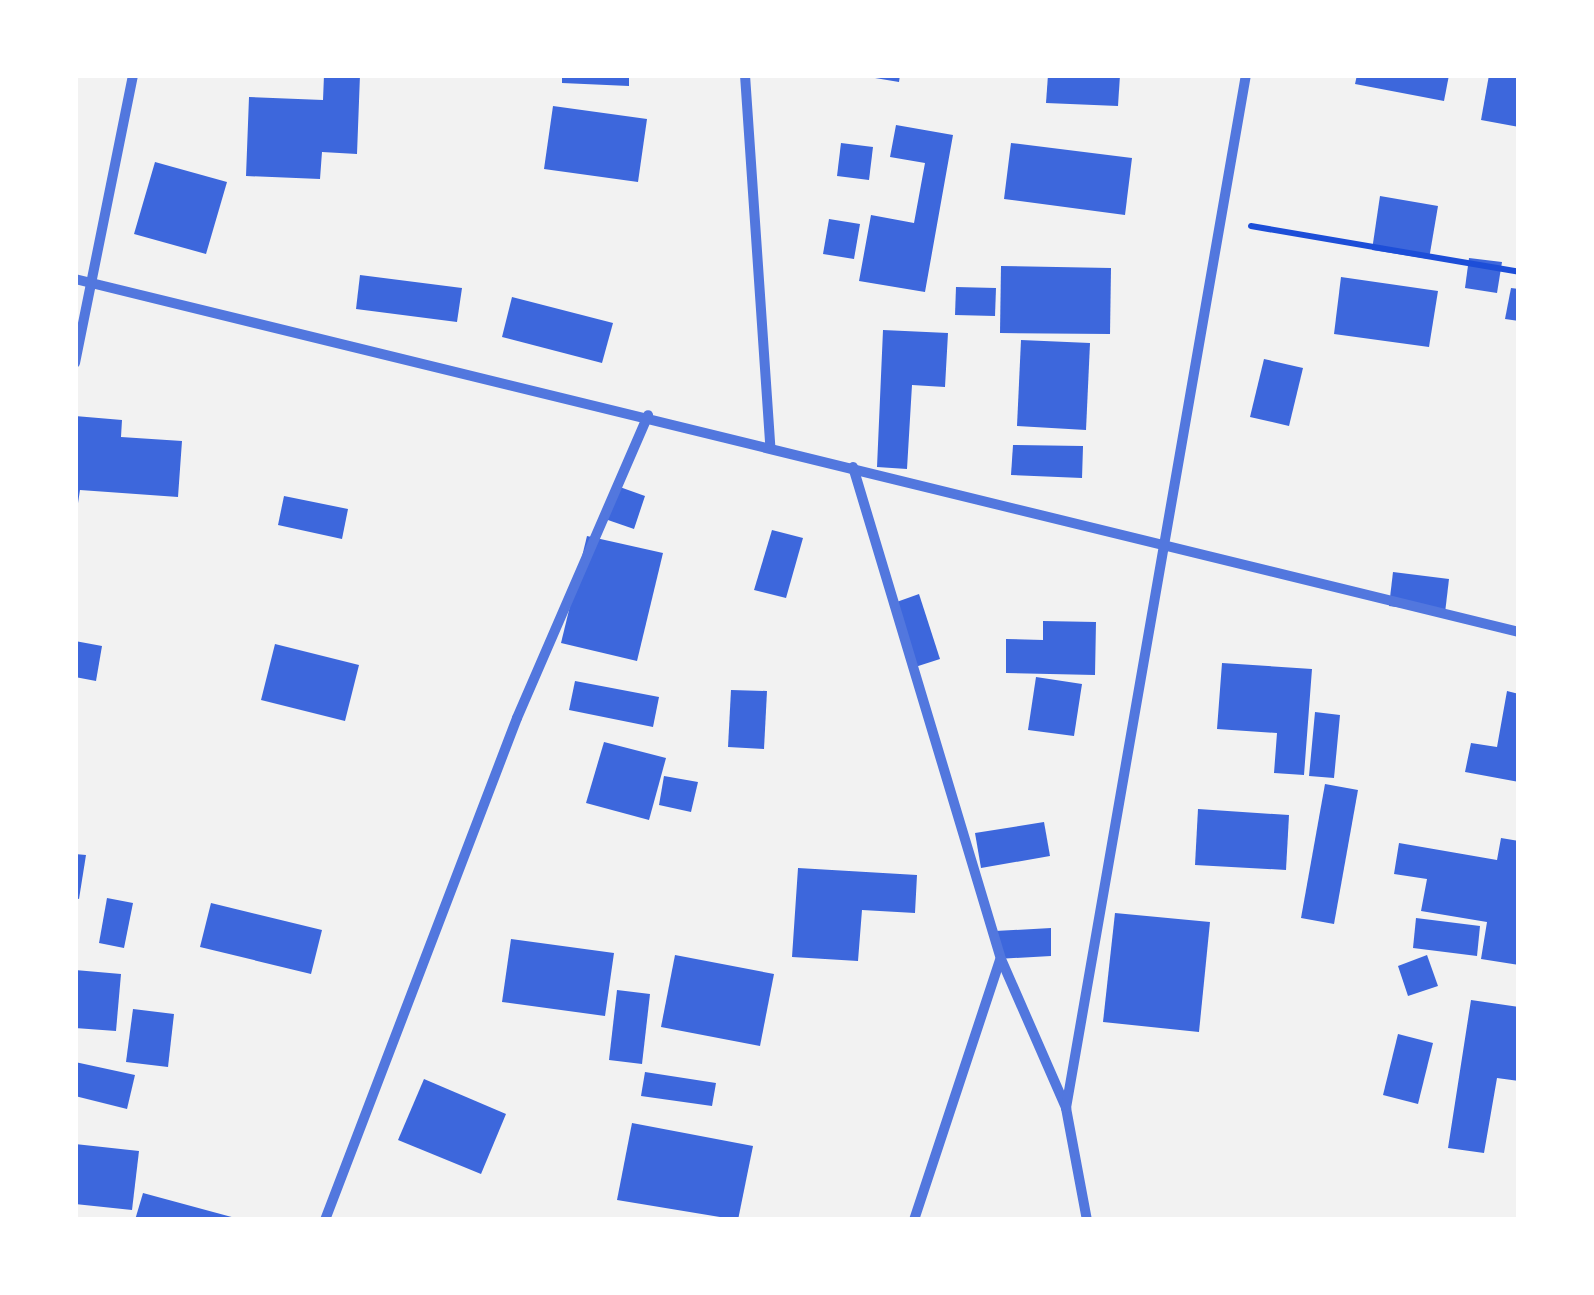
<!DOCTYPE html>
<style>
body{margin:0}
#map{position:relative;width:1594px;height:1295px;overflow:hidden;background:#f2f2f2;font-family:"Varela Round",sans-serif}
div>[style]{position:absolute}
.building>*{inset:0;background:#3d67dc}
.path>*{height:6px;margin:-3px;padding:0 3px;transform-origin:3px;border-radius:3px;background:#1d4ed8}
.minor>*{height:10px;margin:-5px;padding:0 5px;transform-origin:5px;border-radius:5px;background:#5277de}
span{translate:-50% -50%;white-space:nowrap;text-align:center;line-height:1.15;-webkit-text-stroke:10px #fff;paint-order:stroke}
.frame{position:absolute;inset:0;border:78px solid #fff;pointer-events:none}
</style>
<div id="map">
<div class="building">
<i style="clip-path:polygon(324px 75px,360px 75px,357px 154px,322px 152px,320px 179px,246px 176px,249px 97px,323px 100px)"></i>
<i style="clip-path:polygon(562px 75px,629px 75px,629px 86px,562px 83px)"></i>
<i style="clip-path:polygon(857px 75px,900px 75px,899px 82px)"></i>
<i style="clip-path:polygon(1048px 75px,1120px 75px,1118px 106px,1046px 103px)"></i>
<i style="clip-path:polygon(1357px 75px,1449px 75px,1444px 101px,1355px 84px)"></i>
<i style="clip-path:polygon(1489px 75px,1519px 75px,1519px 127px,1481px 120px)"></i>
<i style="clip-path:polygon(553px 106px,647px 119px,638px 182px,544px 169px)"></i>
<i style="clip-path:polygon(896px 125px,953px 135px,925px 292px,859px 281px,871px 215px,914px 223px,925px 163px,890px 157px)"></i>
<i style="clip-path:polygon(841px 143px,873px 147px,869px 180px,837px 176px)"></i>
<i style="clip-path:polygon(1011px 143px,1132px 158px,1125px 215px,1004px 199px)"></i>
<i style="clip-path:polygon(155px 162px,227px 182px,206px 254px,134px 234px)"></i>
<i style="clip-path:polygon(1380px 196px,1438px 206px,1429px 259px,1372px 250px)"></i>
<i style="clip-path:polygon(829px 219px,860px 224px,854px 259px,823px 254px)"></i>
<i style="clip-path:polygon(1469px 258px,1502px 262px,1497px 293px,1465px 288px)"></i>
<i style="clip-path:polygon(1001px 266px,1111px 268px,1110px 334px,1000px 333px)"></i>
<i style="clip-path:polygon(360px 275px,462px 288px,457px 322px,356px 309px)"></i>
<i style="clip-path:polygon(1341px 277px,1438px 291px,1429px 347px,1334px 334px)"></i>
<i style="clip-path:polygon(956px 287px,996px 288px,995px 316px,955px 315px)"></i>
<i style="clip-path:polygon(1511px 288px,1519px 289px,1519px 321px,1505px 319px)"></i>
<i style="clip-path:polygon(512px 297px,613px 323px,602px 363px,502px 337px)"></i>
<i style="clip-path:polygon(883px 330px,948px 333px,945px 387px,912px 385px,907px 469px,877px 467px)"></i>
<i style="clip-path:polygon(1021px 340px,1090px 343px,1086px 430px,1017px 426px)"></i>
<i style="clip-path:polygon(1264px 359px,1303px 368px,1289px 426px,1250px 417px)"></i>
<i style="clip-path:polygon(75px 416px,122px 420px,121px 437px,182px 441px,178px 497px,80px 490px,75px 523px)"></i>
<i style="clip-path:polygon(1013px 445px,1083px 446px,1082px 478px,1011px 475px)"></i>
<i style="clip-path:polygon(617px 486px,645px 496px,634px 529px,605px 519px)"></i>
<i style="clip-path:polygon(284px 496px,348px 509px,342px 539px,278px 525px)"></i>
<i style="clip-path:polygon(772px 530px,803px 538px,786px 598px,754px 590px)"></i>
<i style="clip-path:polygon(587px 536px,663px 553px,637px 661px,561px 643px)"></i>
<i style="clip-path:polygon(1393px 572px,1449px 579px,1445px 613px,1389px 606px)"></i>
<i style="clip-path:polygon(919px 594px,940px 659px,912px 668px,891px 604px)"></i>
<i style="clip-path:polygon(1043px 621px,1096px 622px,1095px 675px,1006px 673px,1006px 639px,1043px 640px)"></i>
<i style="clip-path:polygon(75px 641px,102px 646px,96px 681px,75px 677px)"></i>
<i style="clip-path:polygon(275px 644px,359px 665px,345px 721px,261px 700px)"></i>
<i style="clip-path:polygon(1222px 663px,1312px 669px,1304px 775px,1274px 773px,1277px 733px,1217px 729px)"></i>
<i style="clip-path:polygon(1036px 677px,1082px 684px,1074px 736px,1028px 730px)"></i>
<i style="clip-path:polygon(575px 681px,659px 697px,653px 727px,569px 710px)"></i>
<i style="clip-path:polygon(731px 690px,767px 691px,764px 749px,728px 747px)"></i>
<i style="clip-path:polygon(1507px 691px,1519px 694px,1519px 782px,1465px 772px,1471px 743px,1497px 747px)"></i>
<i style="clip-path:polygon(1315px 712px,1340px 715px,1334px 778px,1309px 776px)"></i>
<i style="clip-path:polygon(604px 742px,666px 758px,649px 820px,586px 803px)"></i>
<i style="clip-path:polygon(664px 776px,698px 782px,691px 812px,659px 805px)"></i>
<i style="clip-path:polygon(1325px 784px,1358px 790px,1334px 924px,1301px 918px)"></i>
<i style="clip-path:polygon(1198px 809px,1289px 815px,1286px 870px,1195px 865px)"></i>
<i style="clip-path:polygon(1044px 822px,1050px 856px,981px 868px,975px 833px)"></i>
<i style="clip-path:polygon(1501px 838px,1519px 841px,1519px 965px,1481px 959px,1487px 922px,1421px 911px,1427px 879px,1394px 874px,1399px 843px,1497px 860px)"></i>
<i style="clip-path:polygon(75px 854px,86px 855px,79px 899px,75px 898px)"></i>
<i style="clip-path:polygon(798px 868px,917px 875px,915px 913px,862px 910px,858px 961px,792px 957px)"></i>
<i style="clip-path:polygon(107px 898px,133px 903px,124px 948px,99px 943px)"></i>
<i style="clip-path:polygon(211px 903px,322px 930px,311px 974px,200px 947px)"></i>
<i style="clip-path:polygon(1115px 913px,1210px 922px,1199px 1032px,1103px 1022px)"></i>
<i style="clip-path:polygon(1416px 918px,1480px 926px,1477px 956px,1413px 948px)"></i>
<i style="clip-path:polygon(1051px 928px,1051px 956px,997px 959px,995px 931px)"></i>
<i style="clip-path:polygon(511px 939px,614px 953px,605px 1016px,502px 1002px)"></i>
<i style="clip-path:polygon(675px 955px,774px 974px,760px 1046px,661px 1027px)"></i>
<i style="clip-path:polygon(1427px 955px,1438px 986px,1408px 996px,1398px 966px)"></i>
<i style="clip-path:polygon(75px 970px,121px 974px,116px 1031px,75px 1028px)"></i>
<i style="clip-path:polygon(617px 990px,650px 994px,642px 1064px,609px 1060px)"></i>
<i style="clip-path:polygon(1471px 1000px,1519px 1007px,1519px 1081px,1497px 1078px,1484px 1153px,1448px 1148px)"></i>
<i style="clip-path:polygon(133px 1009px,174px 1014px,168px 1067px,126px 1062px)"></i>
<i style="clip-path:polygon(1398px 1034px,1433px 1043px,1418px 1104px,1383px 1095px)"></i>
<i style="clip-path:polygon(75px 1062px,135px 1075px,127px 1109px,75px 1096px)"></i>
<i style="clip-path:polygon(645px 1072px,716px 1083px,712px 1106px,641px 1096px)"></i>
<i style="clip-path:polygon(424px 1079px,506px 1114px,481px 1174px,398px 1140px)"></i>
<i style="clip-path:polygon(632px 1123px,753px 1146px,738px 1220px,617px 1200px)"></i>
<i style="clip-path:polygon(75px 1144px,139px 1151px,132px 1210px,75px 1204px)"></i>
<i style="clip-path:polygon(143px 1193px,239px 1219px,239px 1220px,135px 1220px)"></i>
</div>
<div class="path">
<i style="left:1251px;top:226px;width:272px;rotate:9.7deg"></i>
</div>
<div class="minor">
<i style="left:745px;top:75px;width:372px;rotate:86.1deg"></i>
<i style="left:75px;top:279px;width:1487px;rotate:13.74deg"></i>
<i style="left:75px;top:363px;width:294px;rotate:-78.6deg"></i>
<i style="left:853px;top:467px;width:514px;rotate:73.26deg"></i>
<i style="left:1001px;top:959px;width:163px;rotate:66.4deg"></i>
<i style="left:1066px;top:1108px;width:114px;rotate:79.4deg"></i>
<i style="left:1066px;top:1108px;width:1049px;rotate:-80.12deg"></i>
<i style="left:325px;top:1220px;width:537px;rotate:-69.07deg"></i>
<i style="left:517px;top:718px;width:330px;rotate:-66.6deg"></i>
<i style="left:914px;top:1220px;width:274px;rotate:-71.7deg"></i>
</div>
<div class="frame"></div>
</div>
